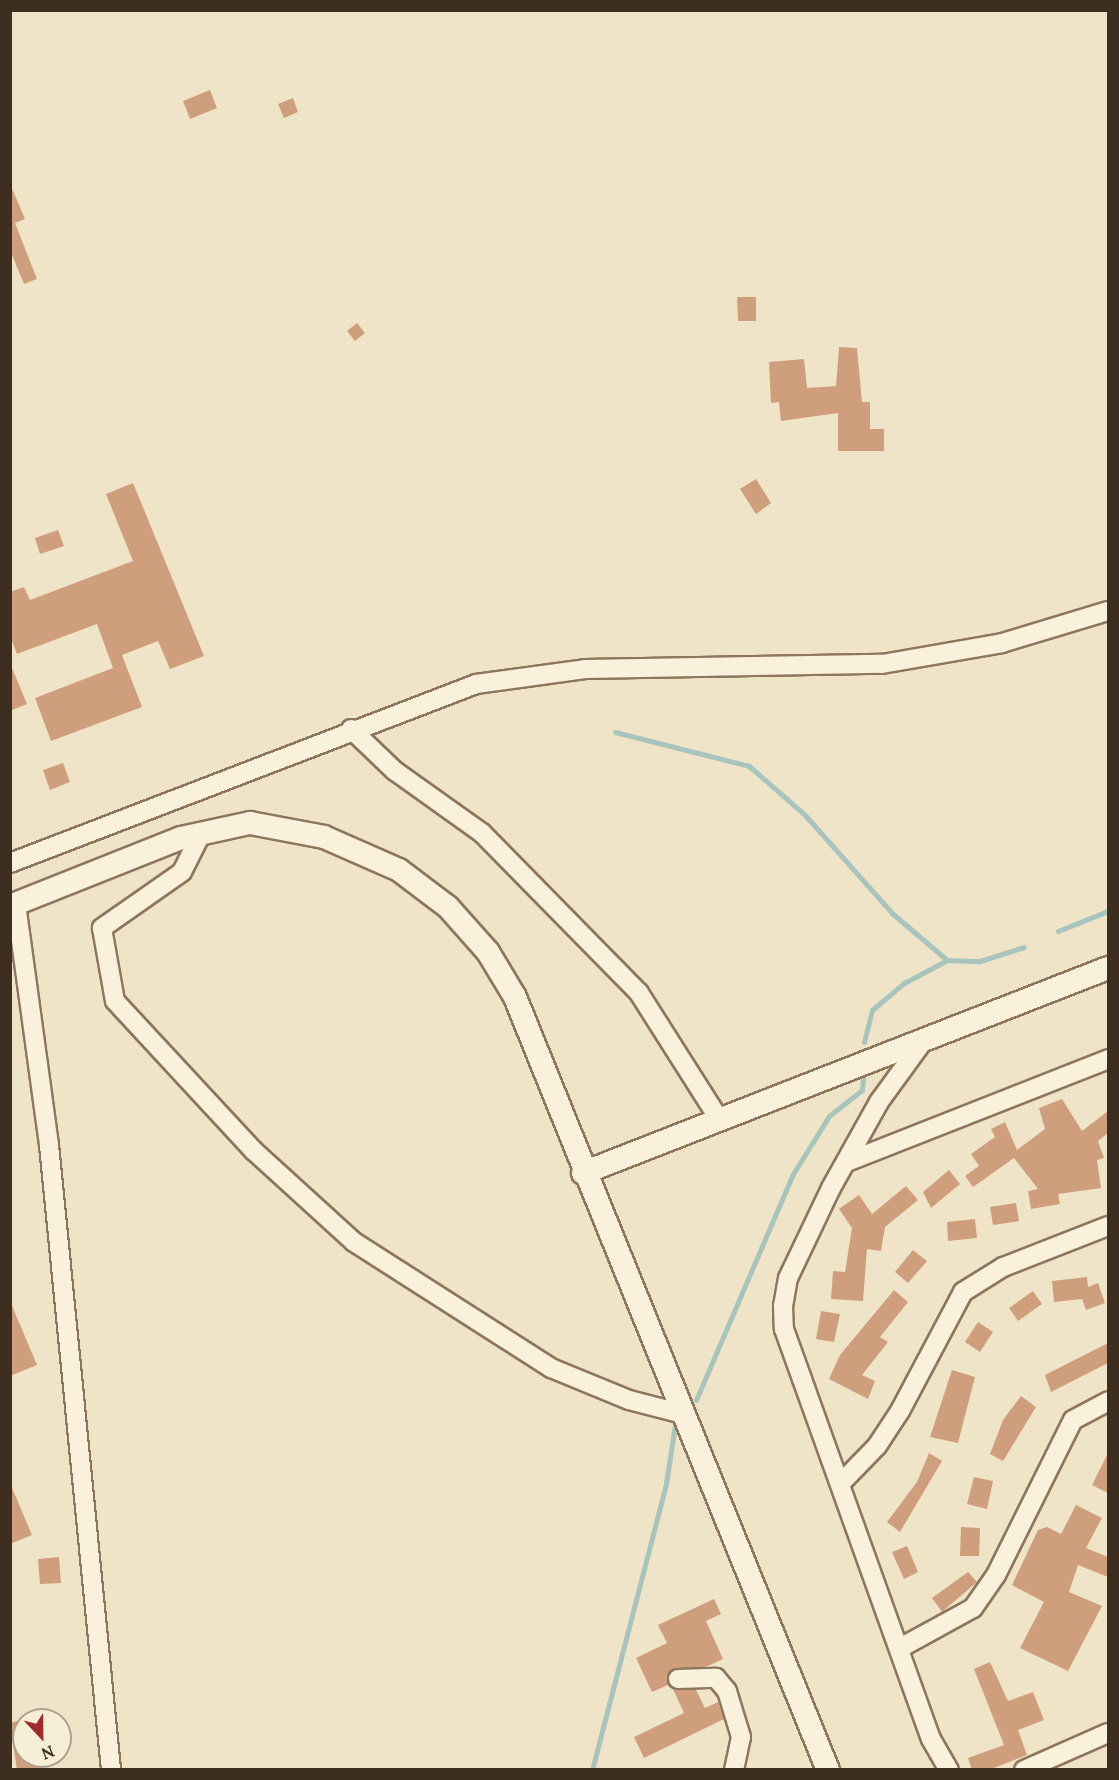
<!DOCTYPE html>
<style>
body{margin:0}
#map{position:relative;width:1119px;height:1780px;overflow:hidden;background:#f0e4c8;font-family:Lora,serif}
div>[style]{position:absolute}
.stream>*{height:5px;margin:-2.5px;padding:0 2.5px;transform-origin:2.5px;border-radius:2.5px;background:#a9c4bc}
.building>*{inset:0;background:#cf9f7d}
.roads{filter:drop-shadow(2px 0 #8d765c) drop-shadow(-2px 0 #8d765c) drop-shadow(0 2px #8d765c) drop-shadow(0 -2px #8d765c)}
.minor>*{height:18px;margin:-9px;padding:0 9px;transform-origin:9px;border-radius:9px;background:#faf1dc}
.tertiary>*{height:22px;margin:-11px;padding:0 11px;transform-origin:11px;border-radius:11px;background:#faf1dc}
span{translate:-50% -50%;white-space:nowrap;text-align:center;line-height:1.15;-webkit-text-stroke:4.5px #f7eed8;paint-order:stroke}
.frame{position:absolute;inset:0;border:12px solid #3d2e20;pointer-events:none}
.north{position:absolute;left:12px;top:1708px;width:60px;height:60px;box-sizing:border-box;background:#f7eed8;border:2px solid #ada18e;border-radius:50%;rotate:158deg;font-size:16px;font-weight:700;line-height:24px;text-align:center;color:#3d2e20}
.north::after{content:'';display:block;margin:auto;width:21px;height:27px;background:#9e2a2b;clip-path:polygon(50% 0,100% 100%,50% 72%,0 100%)}
</style>
<div id="map">
<div class="stream">
<i style="left:615px;top:732px;width:138px;rotate:14.2deg"></i>
<i style="left:749px;top:766px;width:74px;rotate:41.2deg"></i>
<i style="left:805px;top:815px;width:132px;rotate:48.4deg"></i>
<i style="left:893px;top:914px;width:71px;rotate:40.4deg"></i>
<i style="left:947px;top:960px;width:33px;rotate:2deg"></i>
<i style="left:980px;top:961px;width:46px;rotate:-17.7deg"></i>
<i style="left:1058px;top:931px;width:54px;rotate:-21.8deg"></i>
<i style="left:864px;top:1042px;width:33px;rotate:-76deg"></i>
<i style="left:872px;top:1010px;width:42px;rotate:-40.2deg"></i>
<i style="left:904px;top:983px;width:49px;rotate:-28.1deg"></i>
<i style="left:696px;top:1400px;width:246px;rotate:-66.8deg"></i>
<i style="left:793px;top:1174px;width:68px;rotate:-58.2deg"></i>
<i style="left:829px;top:1116px;width:42px;rotate:-38.2deg"></i>
<i style="left:862px;top:1090px;width:12px;rotate:-85deg"></i>
<i style="left:592px;top:1770px;width:296px;rotate:-75.5deg"></i>
<i style="left:666px;top:1483px;width:59px;rotate:-81.2deg"></i>
</div>
<div class="building">
<i style="clip-path:polygon(210px 90px,217px 108px,190px 119px,183px 101px)"></i>
<i style="clip-path:polygon(293px 98px,298px 112px,284px 118px,278px 104px)"></i>
<i style="clip-path:polygon(10px 184px,25px 219px,15px 223px,37px 279px,24px 284px,10px 250px)"></i>
<i style="clip-path:polygon(737px 297px,756px 297px,756px 321px,738px 321px)"></i>
<i style="clip-path:polygon(357px 323px,365px 333px,355px 341px,347px 331px)"></i>
<i style="clip-path:polygon(839px 347px,857px 348px,862px 402px,870px 402px,870px 429px,884px 429px,884px 451px,838px 451px,838px 413px,781px 421px,779px 402px,771px 403px,769px 362px,804px 359px,807px 388px,836px 386px)"></i>
<i style="clip-path:polygon(756px 479px,771px 503px,756px 514px,740px 489px)"></i>
<i style="clip-path:polygon(133px 483px,204px 656px,170px 669px,158px 641px,122px 655px,142px 707px,51px 741px,35px 698px,113px 668px,97px 624px,17px 654px,10px 636px,10px 592px,24px 587px,30px 600px,133px 561px,106px 494px)"></i>
<i style="clip-path:polygon(58px 530px,64px 546px,40px 554px,35px 538px)"></i>
<i style="clip-path:polygon(10px 663px,27px 704px,10px 711px)"></i>
<i style="clip-path:polygon(63px 763px,70px 782px,50px 790px,43px 770px)"></i>
<i style="clip-path:polygon(1062px 1099px,1082px 1131px,1108px 1111px,1108px 1133px,1098px 1141px,1104px 1158px,1097px 1160px,1101px 1188px,1058px 1194px,1060px 1204px,1031px 1209px,1028px 1191px,1038px 1189px,1014px 1158px,973px 1187px,965px 1176px,979px 1166px,971px 1154px,995px 1137px,991px 1129px,1005px 1122px,1017px 1150px,1045px 1129px,1039px 1108px)"></i>
<i style="clip-path:polygon(949px 1170px,960px 1184px,931px 1208px,923px 1192px)"></i>
<i style="clip-path:polygon(906px 1186px,918px 1200px,885px 1227px,881px 1251px,867px 1249px,863px 1301px,831px 1299px,833px 1271px,845px 1272px,852px 1228px,839px 1209px,859px 1195px,872px 1214px)"></i>
<i style="clip-path:polygon(1016px 1203px,1019px 1221px,993px 1225px,990px 1207px)"></i>
<i style="clip-path:polygon(975px 1219px,977px 1238px,948px 1241px,947px 1222px)"></i>
<i style="clip-path:polygon(913px 1250px,927px 1261px,908px 1283px,895px 1272px)"></i>
<i style="clip-path:polygon(1087px 1277px,1088px 1287px,1098px 1283px,1105px 1303px,1086px 1310px,1082px 1299px,1054px 1302px,1052px 1281px)"></i>
<i style="clip-path:polygon(894px 1290px,908px 1302px,880px 1337px,888px 1342px,862px 1375px,875px 1381px,868px 1399px,829px 1379px,840px 1355px)"></i>
<i style="clip-path:polygon(1033px 1291px,1042px 1304px,1018px 1321px,1009px 1308px)"></i>
<i style="clip-path:polygon(10px 1301px,37px 1365px,10px 1376px)"></i>
<i style="clip-path:polygon(821px 1311px,840px 1314px,834px 1342px,816px 1339px)"></i>
<i style="clip-path:polygon(978px 1322px,993px 1332px,980px 1352px,965px 1342px)"></i>
<i style="clip-path:polygon(1108px 1343px,1108px 1363px,1051px 1392px,1045px 1375px)"></i>
<i style="clip-path:polygon(952px 1370px,975px 1377px,958px 1443px,930px 1437px)"></i>
<i style="clip-path:polygon(1021px 1396px,1036px 1407px,1003px 1461px,990px 1454px,1003px 1420px)"></i>
<i style="clip-path:polygon(929px 1453px,942px 1461px,900px 1532px,887px 1522px,917px 1482px)"></i>
<i style="clip-path:polygon(1108px 1453px,1108px 1493px,1092px 1485px)"></i>
<i style="clip-path:polygon(974px 1477px,993px 1481px,987px 1509px,967px 1504px)"></i>
<i style="clip-path:polygon(10px 1483px,32px 1535px,10px 1544px)"></i>
<i style="clip-path:polygon(1076px 1505px,1102px 1518px,1086px 1548px,1108px 1557px,1108px 1577px,1078px 1565px,1069px 1592px,1102px 1606px,1068px 1671px,1020px 1648px,1044px 1602px,1012px 1585px,1038px 1530px,1047px 1527px,1061px 1534px)"></i>
<i style="clip-path:polygon(961px 1527px,980px 1528px,979px 1556px,960px 1556px)"></i>
<i style="clip-path:polygon(907px 1546px,918px 1572px,904px 1579px,892px 1552px)"></i>
<i style="clip-path:polygon(59px 1557px,61px 1583px,40px 1584px,38px 1559px)"></i>
<i style="clip-path:polygon(968px 1572px,977px 1582px,942px 1612px,932px 1598px)"></i>
<i style="clip-path:polygon(714px 1599px,721px 1614px,706px 1621px,723px 1659px,706px 1667px,673px 1669px,668px 1685px,652px 1692px,636px 1658px,667px 1643px,658px 1625px)"></i>
<i style="clip-path:polygon(990px 1662px,1008px 1701px,1033px 1692px,1044px 1720px,1018px 1730px,1027px 1755px,989px 1770px,972px 1770px,968px 1758px,1004px 1745px,974px 1669px)"></i>
<i style="clip-path:polygon(673px 1689px,696px 1690px,705px 1708px,718px 1702px,724px 1719px,644px 1758px,634px 1737px,684px 1713px)"></i>
<i style="clip-path:polygon(24px 1719px,24px 1756px,37px 1756px,41px 1770px,17px 1770px,10px 1723px)"></i>
</div>
<div class="roads">
<div class="minor">
<i style="left:351px;top:729px;width:61px;rotate:43.7deg"></i>
<i style="left:395px;top:771px;width:107px;rotate:35.5deg"></i>
<i style="left:482px;top:833px;width:224px;rotate:45.5deg"></i>
<i style="left:639px;top:993px;width:149px;rotate:57.6deg"></i>
<i style="left:201px;top:834px;width:42px;rotate:116.6deg"></i>
<i style="left:182px;top:872px;width:98px;rotate:145deg"></i>
<i style="left:102px;top:928px;width:74px;rotate:79.9deg"></i>
<i style="left:115px;top:1001px;width:205px;rotate:47.2deg"></i>
<i style="left:254px;top:1151px;width:135px;rotate:42.3deg"></i>
<i style="left:354px;top:1242px;width:234px;rotate:32.6deg"></i>
<i style="left:551px;top:1368px;width:84px;rotate:22.3deg"></i>
<i style="left:629px;top:1400px;width:56px;rotate:14.5deg"></i>
<i style="left:10px;top:863px;width:499px;rotate:-21deg"></i>
<i style="left:476px;top:684px;width:110px;rotate:-7.8deg"></i>
<i style="left:585px;top:669px;width:297px;rotate:-1deg"></i>
<i style="left:882px;top:664px;width:122px;rotate:-9.9deg"></i>
<i style="left:1002px;top:643px;width:111px;rotate:-16.8deg"></i>
<i style="left:16px;top:904px;width:243px;rotate:82.2deg"></i>
<i style="left:49px;top:1145px;width:628px;rotate:84.33deg"></i>
<i style="left:924px;top:1040px;width:77px;rotate:126deg"></i>
<i style="left:879px;top:1102px;width:98px;rotate:119.2deg"></i>
<i style="left:831px;top:1188px;width:100px;rotate:115.5deg"></i>
<i style="left:788px;top:1278px;width:28px;rotate:100deg"></i>
<i style="left:783px;top:1306px;width:23px;rotate:88deg"></i>
<i style="left:784px;top:1329px;width:53px;rotate:70.2deg"></i>
<i style="left:802px;top:1379px;width:382px;rotate:70.3deg"></i>
<i style="left:931px;top:1739px;width:36px;rotate:60deg"></i>
<i style="left:847px;top:1162px;width:281px;rotate:-21.5deg"></i>
<i style="left:841px;top:1483px;width:52px;rotate:-45.8deg"></i>
<i style="left:877px;top:1446px;width:42px;rotate:-56.7deg"></i>
<i style="left:900px;top:1411px;width:135px;rotate:-62.1deg"></i>
<i style="left:963px;top:1292px;width:47px;rotate:-32deg"></i>
<i style="left:1003px;top:1267px;width:113px;rotate:-21.3deg"></i>
<i style="left:900px;top:1648px;width:83px;rotate:-28.7deg"></i>
<i style="left:973px;top:1608px;width:40px;rotate:-55.1deg"></i>
<i style="left:996px;top:1575px;width:173px;rotate:-63.6deg"></i>
<i style="left:1073px;top:1420px;width:40px;rotate:-28deg"></i>
<i style="left:678px;top:1679px;width:38px;rotate:-2deg"></i>
<i style="left:716px;top:1678px;width:17px;rotate:50deg"></i>
<i style="left:727px;top:1691px;width:48px;rotate:73.1deg"></i>
<i style="left:741px;top:1737px;width:34px;rotate:102deg"></i>
<i style="left:1024px;top:1770px;width:92px;rotate:-23.8deg"></i>
</div>
<div class="tertiary">
<i style="left:10px;top:906px;width:184px;rotate:-21.7deg"></i>
<i style="left:181px;top:838px;width:71px;rotate:-12.3deg"></i>
<i style="left:250px;top:823px;width:75px;rotate:10.7deg"></i>
<i style="left:324px;top:837px;width:82px;rotate:23.7deg"></i>
<i style="left:399px;top:870px;width:61px;rotate:37.1deg"></i>
<i style="left:448px;top:907px;width:60px;rotate:48.4deg"></i>
<i style="left:488px;top:952px;width:52px;rotate:59deg"></i>
<i style="left:515px;top:997px;width:834px;rotate:67.96deg"></i>
<i style="left:583px;top:1173px;width:564px;rotate:-21.33deg"></i>
</div>
</div>
<div class="frame"></div>
<div class="north">N</div>
</div>
